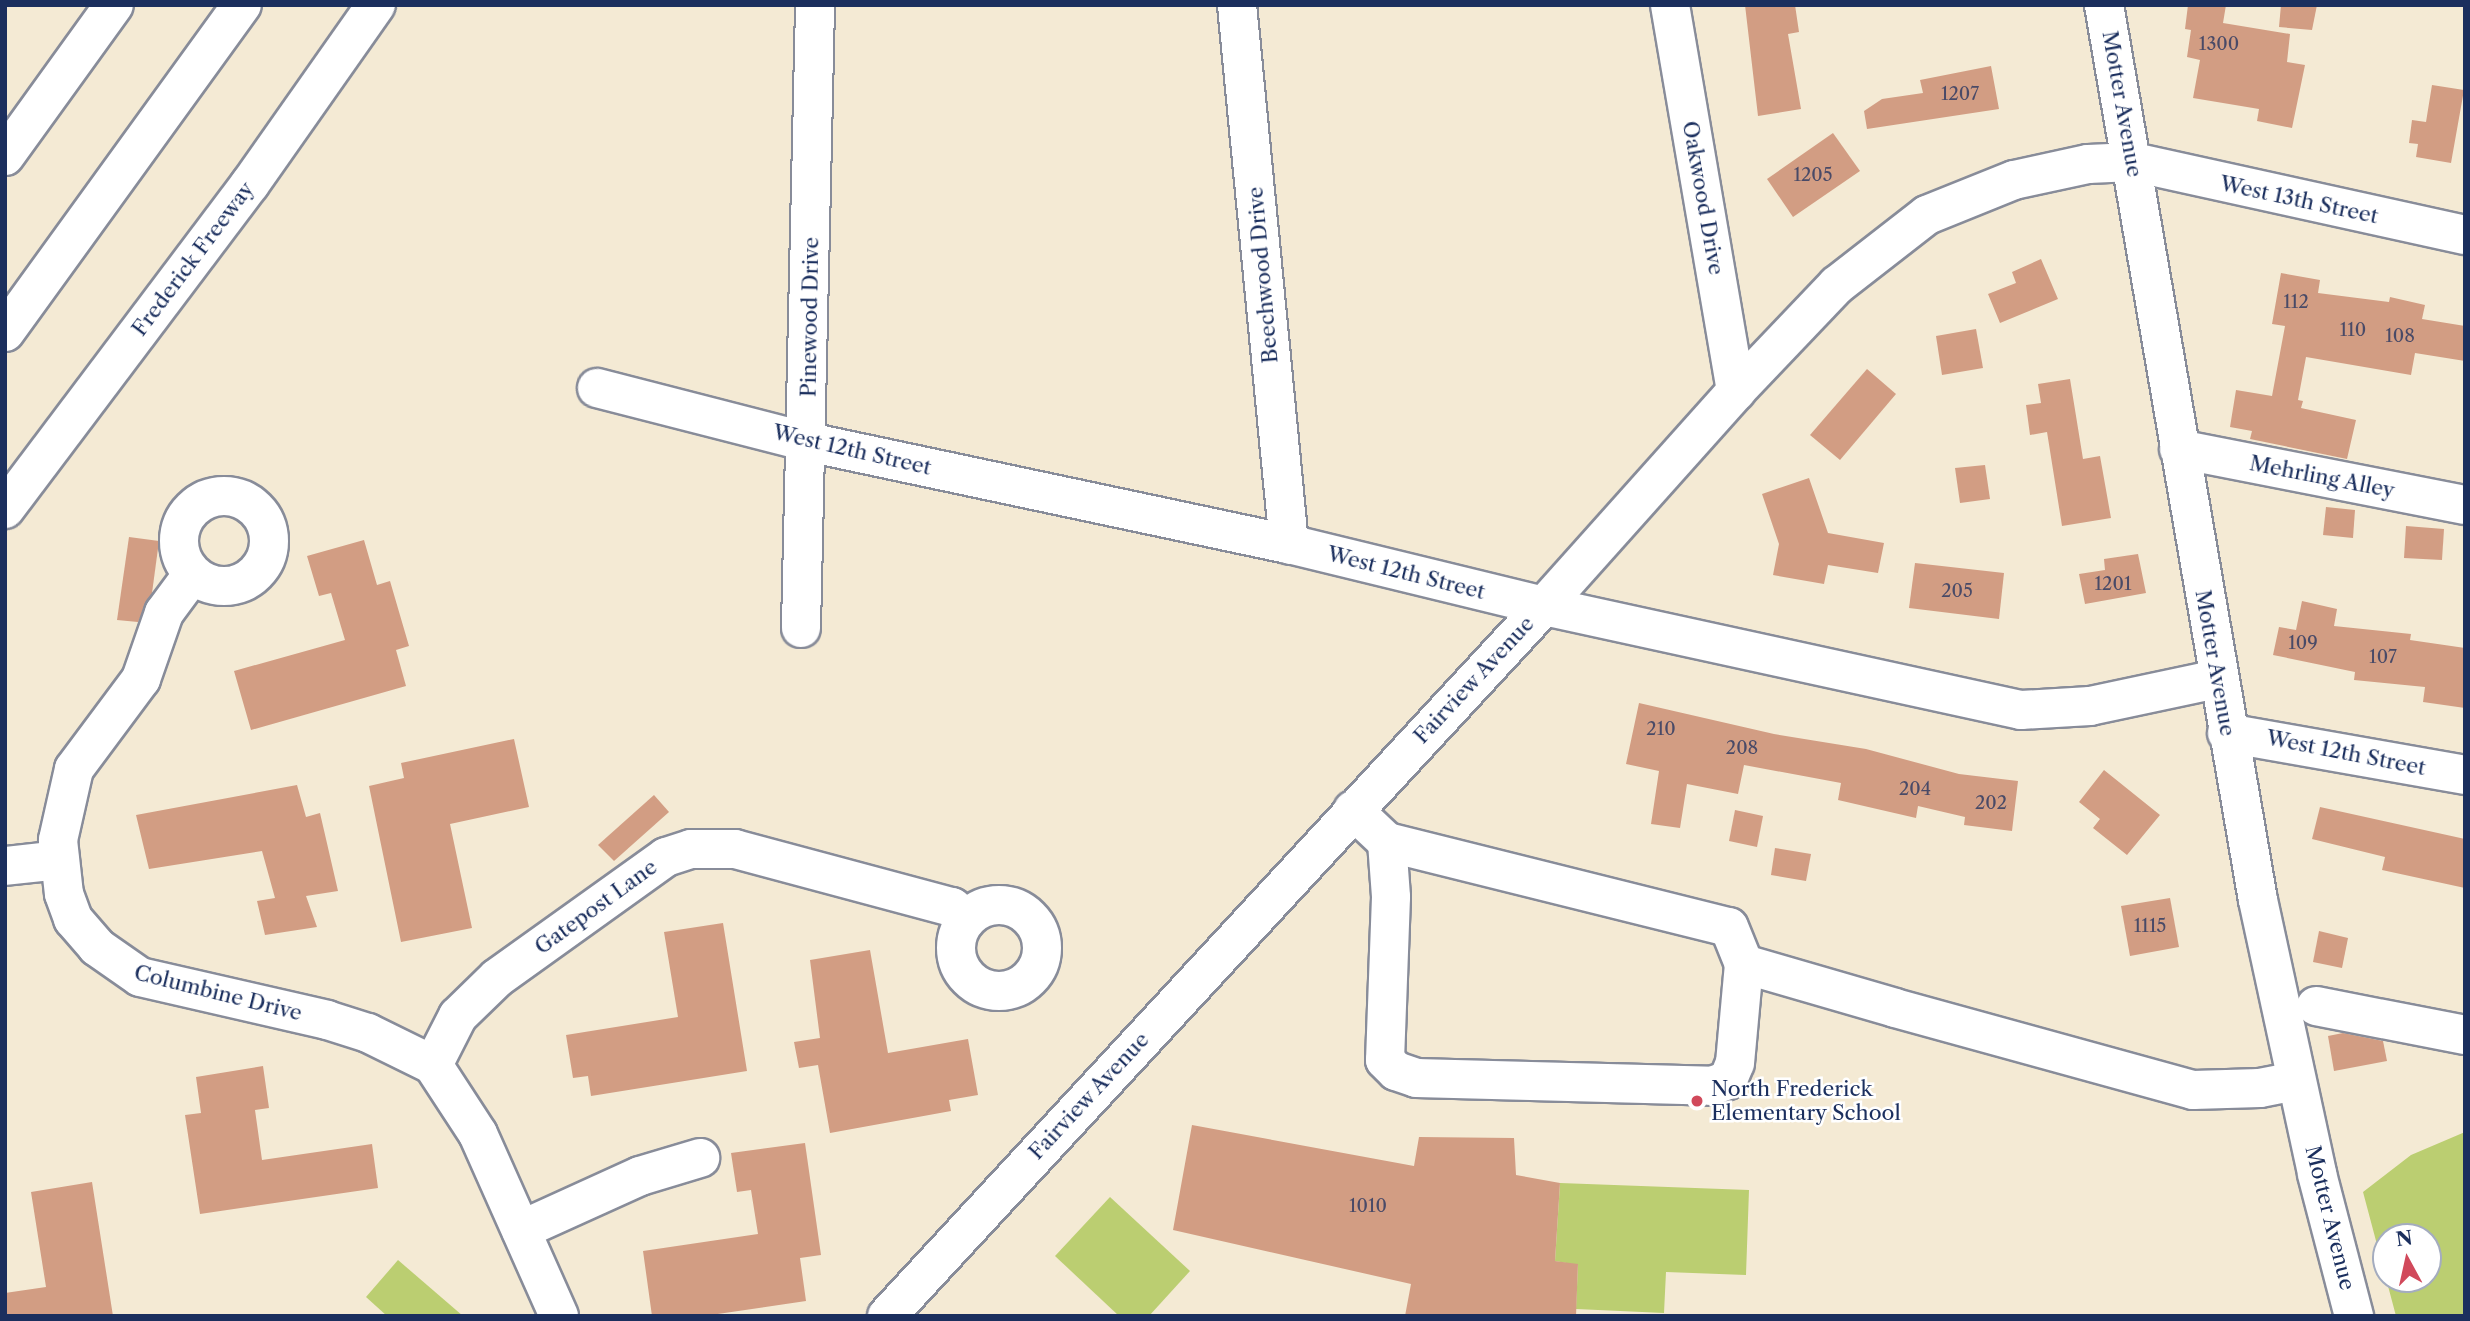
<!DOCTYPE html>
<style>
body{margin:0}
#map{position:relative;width:2470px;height:1321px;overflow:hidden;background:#f4ead4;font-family:"Libre Caslon Text",serif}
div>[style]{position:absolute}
.green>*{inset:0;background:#bbce71}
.building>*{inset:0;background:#d29d83}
.roads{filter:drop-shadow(2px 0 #888c99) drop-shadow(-2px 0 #888c99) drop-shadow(0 2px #888c99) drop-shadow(0 -2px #888c99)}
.minor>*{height:38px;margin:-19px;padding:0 19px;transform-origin:19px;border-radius:19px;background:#fff}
.minor>.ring{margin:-19px;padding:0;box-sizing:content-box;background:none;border:38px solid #fff;border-radius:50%}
.major>*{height:38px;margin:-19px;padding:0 19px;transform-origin:19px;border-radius:19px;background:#fff}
.highway>*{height:38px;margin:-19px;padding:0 19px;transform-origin:19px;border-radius:19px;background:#fff}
.dots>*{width:19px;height:19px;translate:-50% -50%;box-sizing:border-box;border:4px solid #fff;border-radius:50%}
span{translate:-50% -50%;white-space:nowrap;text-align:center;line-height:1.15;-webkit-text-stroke:5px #fff;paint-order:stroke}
.number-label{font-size:18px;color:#494a67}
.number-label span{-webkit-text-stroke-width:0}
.street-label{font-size:21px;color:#1b2f5e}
.poi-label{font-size:21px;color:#1b2f5e}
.left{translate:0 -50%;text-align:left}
.frame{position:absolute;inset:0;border:7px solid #1b2f5e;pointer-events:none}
.north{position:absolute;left:2372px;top:1223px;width:70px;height:70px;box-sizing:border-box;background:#fff;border:2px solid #a4acbf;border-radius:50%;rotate:352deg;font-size:19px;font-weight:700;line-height:28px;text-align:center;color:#1b2f5e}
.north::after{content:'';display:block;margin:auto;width:24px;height:32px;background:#d1495b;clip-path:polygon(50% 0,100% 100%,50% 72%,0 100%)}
</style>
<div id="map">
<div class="green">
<i style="clip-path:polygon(evenodd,2465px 1132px,2465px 1316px,2396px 1316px,2363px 1192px,2411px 1155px,2465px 1132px,2386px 1237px,2428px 1237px,2428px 1279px,2386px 1279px,2386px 1237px)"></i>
<i style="clip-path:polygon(1560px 1183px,1749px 1190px,1746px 1275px,1666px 1272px,1664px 1313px,1576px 1309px,1578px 1265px,1555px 1261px)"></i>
<i style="clip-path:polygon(1110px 1197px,1190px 1271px,1149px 1316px,1119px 1316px,1055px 1256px)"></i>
<i style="clip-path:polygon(398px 1260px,463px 1316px,387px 1316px,366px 1297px)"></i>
</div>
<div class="building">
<i style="clip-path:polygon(1745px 5px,1795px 5px,1799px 32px,1788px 34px,1801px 109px,1758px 116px)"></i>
<i style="clip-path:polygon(2188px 5px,2226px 5px,2223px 23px,2290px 34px,2287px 62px,2305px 65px,2292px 128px,2257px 121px,2259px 109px,2193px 98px,2200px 60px,2187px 57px,2191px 30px,2185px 29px)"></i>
<i style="clip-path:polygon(2281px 5px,2317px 5px,2312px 30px,2279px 27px)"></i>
<i style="clip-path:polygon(1991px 66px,1999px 109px,1867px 129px,1864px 111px,1882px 99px,1923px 93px,1920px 80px)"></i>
<i style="clip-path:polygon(2432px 85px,2464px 90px,2451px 163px,2416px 157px,2418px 144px,2409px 143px,2412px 120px,2426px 122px)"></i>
<i style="clip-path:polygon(1833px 133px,1860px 171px,1793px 217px,1767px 179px)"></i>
<i style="clip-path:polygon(2041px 259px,2058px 299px,2000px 323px,1988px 294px,2016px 283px,2012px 272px)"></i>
<i style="clip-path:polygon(2281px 273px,2320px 280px,2318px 293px,2389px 302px,2390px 297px,2425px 305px,2422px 319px,2465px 326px,2465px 361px,2415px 353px,2411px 375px,2306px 357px,2298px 400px,2303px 401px,2301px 408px,2356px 420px,2347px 459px,2250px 439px,2252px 431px,2230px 427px,2236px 390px,2272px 396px,2285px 326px,2272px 324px)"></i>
<i style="clip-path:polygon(1976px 329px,1983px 368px,1942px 375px,1936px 336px)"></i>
<i style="clip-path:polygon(1867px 369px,1896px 394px,1840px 460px,1810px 435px)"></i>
<i style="clip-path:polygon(2070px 379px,2083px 459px,2100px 456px,2111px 518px,2062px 526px,2047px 432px,2030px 435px,2026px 405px,2041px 403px,2038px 384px)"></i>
<i style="clip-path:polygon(1985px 465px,1990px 499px,1960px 503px,1955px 468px)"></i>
<i style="clip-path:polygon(1809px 478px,1828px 533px,1884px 543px,1878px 573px,1828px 565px,1824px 584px,1773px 575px,1779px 544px,1762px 494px)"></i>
<i style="clip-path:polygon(2326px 507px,2355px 510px,2353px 538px,2323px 535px)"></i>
<i style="clip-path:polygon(2406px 526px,2444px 529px,2442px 560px,2404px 558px)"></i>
<i style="clip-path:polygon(129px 537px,159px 541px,152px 593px,138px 622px,117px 620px)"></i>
<i style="clip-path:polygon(364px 540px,377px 585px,390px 581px,409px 646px,396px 650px,406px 686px,251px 730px,234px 671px,345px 640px,331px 593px,319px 596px,307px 556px)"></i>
<i style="clip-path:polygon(2138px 554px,2146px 593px,2085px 604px,2079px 574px,2105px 570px,2104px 559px)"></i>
<i style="clip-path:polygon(1915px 563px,2004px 573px,1999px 619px,1909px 608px)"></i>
<i style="clip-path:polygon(2302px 601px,2337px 609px,2334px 626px,2411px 634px,2410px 640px,2465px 648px,2465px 708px,2423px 702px,2425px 687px,2354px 680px,2355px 672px,2273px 655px,2279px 627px,2296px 630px)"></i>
<i style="clip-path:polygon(1639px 703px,1774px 734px,1866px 749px,1959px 774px,2018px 781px,2012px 831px,1964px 825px,1965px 817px,1918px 806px,1916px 818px,1838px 800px,1841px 783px,1744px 765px,1738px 794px,1687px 784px,1680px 828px,1651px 824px,1659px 771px,1626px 764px)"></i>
<i style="clip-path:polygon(514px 739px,529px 807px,450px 824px,472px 928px,401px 942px,369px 786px,404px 778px,401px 763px)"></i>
<i style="clip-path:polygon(2104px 770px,2160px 815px,2127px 855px,2093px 828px,2100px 819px,2079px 802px)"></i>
<i style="clip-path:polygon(297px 785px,306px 817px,320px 813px,338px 891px,306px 896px,317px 927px,265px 935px,257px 901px,275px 898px,262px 851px,149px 869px,136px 815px)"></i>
<i style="clip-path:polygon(654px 795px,669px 812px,614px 861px,598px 845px)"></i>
<i style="clip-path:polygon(2320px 807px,2465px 839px,2465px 888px,2382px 870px,2385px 857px,2312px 839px)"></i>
<i style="clip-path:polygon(1735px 810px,1763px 816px,1757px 847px,1729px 841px)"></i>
<i style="clip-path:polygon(1775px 848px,1811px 854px,1806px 881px,1771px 875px)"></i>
<i style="clip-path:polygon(2170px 898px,2179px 947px,2130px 956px,2121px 906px)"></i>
<i style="clip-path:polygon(723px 923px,747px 1071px,591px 1096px,588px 1076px,573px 1078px,566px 1035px,678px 1017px,664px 932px)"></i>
<i style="clip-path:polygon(2319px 931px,2348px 938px,2342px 968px,2313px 962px)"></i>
<i style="clip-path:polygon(870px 950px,888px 1053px,968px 1039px,978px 1095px,949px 1100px,951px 1111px,830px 1133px,818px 1065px,799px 1068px,794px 1042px,820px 1038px,810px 960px)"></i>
<i style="clip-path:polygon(2343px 1033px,2383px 1041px,2387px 1061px,2334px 1071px,2328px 1036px)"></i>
<i style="clip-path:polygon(263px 1066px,269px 1108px,255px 1110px,262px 1160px,372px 1144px,378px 1188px,200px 1214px,185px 1115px,201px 1113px,196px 1077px)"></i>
<i style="clip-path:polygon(1192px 1125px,1414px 1166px,1419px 1137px,1514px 1138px,1516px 1175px,1560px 1183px,1555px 1261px,1578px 1264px,1576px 1316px,1405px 1316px,1411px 1284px,1173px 1230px)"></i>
<i style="clip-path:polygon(805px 1143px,821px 1255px,800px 1258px,806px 1301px,704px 1316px,652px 1316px,643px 1251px,758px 1234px,751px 1190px,737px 1192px,731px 1153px)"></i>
<i style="clip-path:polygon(92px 1182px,113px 1316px,5px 1316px,5px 1293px,46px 1287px,31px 1192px)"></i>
</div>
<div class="roads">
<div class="minor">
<i style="left:1237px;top:5px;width:542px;rotate:84.49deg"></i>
<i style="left:1670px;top:5px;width:392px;rotate:80.3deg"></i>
<i style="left:5px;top:156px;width:186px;rotate:-54.2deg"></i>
<i style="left:597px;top:388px;width:218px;rotate:14.4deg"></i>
<i style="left:808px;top:442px;width:492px;rotate:12deg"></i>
<i style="left:1289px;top:544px;width:262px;rotate:13.7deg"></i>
<i style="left:1544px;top:606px;width:488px;rotate:12.3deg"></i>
<i style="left:2021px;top:710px;width:69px;rotate:-3.3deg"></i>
<i style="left:2090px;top:706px;width:130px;rotate:-12deg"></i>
<i style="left:2179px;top:449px;width:291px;rotate:11.1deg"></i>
<i class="ring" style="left:179px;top:496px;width:52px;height:52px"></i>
<i style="left:192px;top:575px;width:47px;rotate:126.4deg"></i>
<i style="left:164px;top:613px;width:70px;rotate:109.2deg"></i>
<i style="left:141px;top:679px;width:112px;rotate:126.7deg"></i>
<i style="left:74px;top:769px;width:73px;rotate:102.7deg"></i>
<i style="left:58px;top:840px;width:54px;rotate:83.7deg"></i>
<i style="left:64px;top:894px;width:27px;rotate:70deg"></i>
<i style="left:73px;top:919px;width:37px;rotate:49deg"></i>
<i style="left:97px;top:947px;width:52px;rotate:34.9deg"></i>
<i style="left:140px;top:977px;width:192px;rotate:12.9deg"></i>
<i style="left:327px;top:1020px;width:43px;rotate:17.6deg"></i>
<i style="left:368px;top:1033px;width:72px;rotate:26.2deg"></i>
<i style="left:433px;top:1065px;width:82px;rotate:56.9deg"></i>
<i style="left:478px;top:1134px;width:199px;rotate:66deg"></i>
<i style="left:801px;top:628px;width:623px;rotate:-88.71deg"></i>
<i style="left:2227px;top:733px;width:242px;rotate:10deg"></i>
<i style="left:1353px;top:810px;width:47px;rotate:43.3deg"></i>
<i style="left:1387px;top:842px;width:352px;rotate:14deg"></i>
<i style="left:1729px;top:927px;width:40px;rotate:68deg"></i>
<i style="left:1744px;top:964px;width:157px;rotate:16.2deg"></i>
<i style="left:1895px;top:1008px;width:309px;rotate:15.4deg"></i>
<i style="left:2193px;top:1090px;width:67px;rotate:-1.7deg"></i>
<i style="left:2260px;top:1088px;width:37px;rotate:-11deg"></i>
<i style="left:1387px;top:842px;width:55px;rotate:85.8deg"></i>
<i style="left:1391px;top:897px;width:163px;rotate:92.1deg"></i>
<i style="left:1385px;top:1060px;width:16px;rotate:45deg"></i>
<i style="left:1396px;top:1071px;width:21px;rotate:19deg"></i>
<i style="left:1416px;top:1078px;width:296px;rotate:1.5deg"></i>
<i style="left:1712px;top:1086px;width:17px;rotate:-21deg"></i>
<i style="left:1728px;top:1080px;width:18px;rotate:-68deg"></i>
<i style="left:1735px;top:1063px;width:99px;rotate:-84.8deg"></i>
<i style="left:5px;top:866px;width:55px;rotate:-6.2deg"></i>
<i class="ring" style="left:956px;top:905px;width:48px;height:48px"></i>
<i style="left:2316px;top:1006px;width:152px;rotate:11deg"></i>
<i style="left:433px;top:1065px;width:55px;rotate:-63deg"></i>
<i style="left:458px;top:1016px;width:54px;rotate:-44.3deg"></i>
<i style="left:497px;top:978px;width:208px;rotate:-35.6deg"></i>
<i style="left:666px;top:857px;width:26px;rotate:-18deg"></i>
<i style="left:691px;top:849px;width:44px"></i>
<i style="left:735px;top:849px;width:225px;rotate:15deg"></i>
<i style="left:952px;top:907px;width:19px;rotate:43deg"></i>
<i style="left:521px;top:1230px;width:131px;rotate:-24.4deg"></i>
<i style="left:640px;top:1176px;width:63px;rotate:-16.7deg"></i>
<i style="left:887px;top:1316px;width:967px;rotate:-47.22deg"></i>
<i style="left:1544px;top:606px;width:288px;rotate:-48.2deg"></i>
<i style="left:1736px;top:391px;width:146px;rotate:-46.4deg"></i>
<i style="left:1837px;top:285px;width:114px;rotate:-37.9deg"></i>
<i style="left:1927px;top:215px;width:94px;rotate:-21.9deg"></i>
<i style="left:2014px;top:180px;width:76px;rotate:-12.2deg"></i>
<i style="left:2088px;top:164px;width:45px;rotate:-2.5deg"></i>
<i style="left:2133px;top:162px;width:340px;rotate:12.4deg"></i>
</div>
<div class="major">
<i style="left:2104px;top:5px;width:908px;rotate:80.24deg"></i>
<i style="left:2258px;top:900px;width:280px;rotate:77.8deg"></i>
<i style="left:2317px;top:1174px;width:147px;rotate:75.4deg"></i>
</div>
<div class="highway">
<i style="left:5px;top:332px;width:404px;rotate:-54.1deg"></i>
<i style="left:5px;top:509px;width:407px;rotate:-53deg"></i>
<i style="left:250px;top:184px;width:219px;rotate:-54.9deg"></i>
</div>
</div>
<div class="dots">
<i style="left:1697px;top:1101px;background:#d1495b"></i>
</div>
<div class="number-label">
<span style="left:2219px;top:44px">1300</span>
<span style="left:1960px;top:94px">1207</span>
<span style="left:1813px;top:175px">1205</span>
<span style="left:2296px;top:302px">112</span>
<span style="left:2353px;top:330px">110</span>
<span style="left:2400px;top:336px">108</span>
<span style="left:2113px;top:584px">1201</span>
<span style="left:1957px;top:591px">205</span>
<span style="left:2303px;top:643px">109</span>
<span style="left:2383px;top:657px">107</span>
<span style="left:1661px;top:729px">210</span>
<span style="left:1742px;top:748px">208</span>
<span style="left:1915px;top:789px">204</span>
<span style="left:1991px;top:803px">202</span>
<span style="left:2150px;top:926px">1115</span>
<span style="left:1368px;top:1206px">1010</span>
</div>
<div class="street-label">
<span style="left:2122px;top:104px;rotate:80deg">Motter Avenue</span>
<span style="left:1703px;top:198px;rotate:80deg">Oakwood Drive</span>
<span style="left:2299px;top:200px;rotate:12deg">West 13th Street</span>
<span style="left:193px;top:259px;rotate:-53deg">Frederick Freeway</span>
<span style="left:1263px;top:275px;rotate:-95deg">Beechwood Drive</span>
<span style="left:810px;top:317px;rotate:-89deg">Pinewood Drive</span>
<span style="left:852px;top:450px;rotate:13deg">West 12th Street</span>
<span style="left:2322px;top:477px;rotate:11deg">Mehrling Alley</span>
<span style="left:1406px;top:573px;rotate:14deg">West 12th Street</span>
<span style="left:2215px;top:663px;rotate:80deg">Motter Avenue</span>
<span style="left:1474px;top:680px;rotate:-47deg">Fairview Avenue</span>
<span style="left:2346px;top:753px;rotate:11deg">West 12th Street</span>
<span style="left:596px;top:907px;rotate:-36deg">Gatepost Lane</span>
<span style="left:218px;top:993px;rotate:14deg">Columbine Drive</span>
<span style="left:1089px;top:1096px;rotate:-47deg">Fairview Avenue</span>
<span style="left:2330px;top:1218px;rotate:76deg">Motter Avenue</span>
</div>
<div class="poi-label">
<span class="left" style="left:1711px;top:1101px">North Frederick<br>Elementary School</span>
</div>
<div class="frame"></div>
<div class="north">N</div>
</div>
